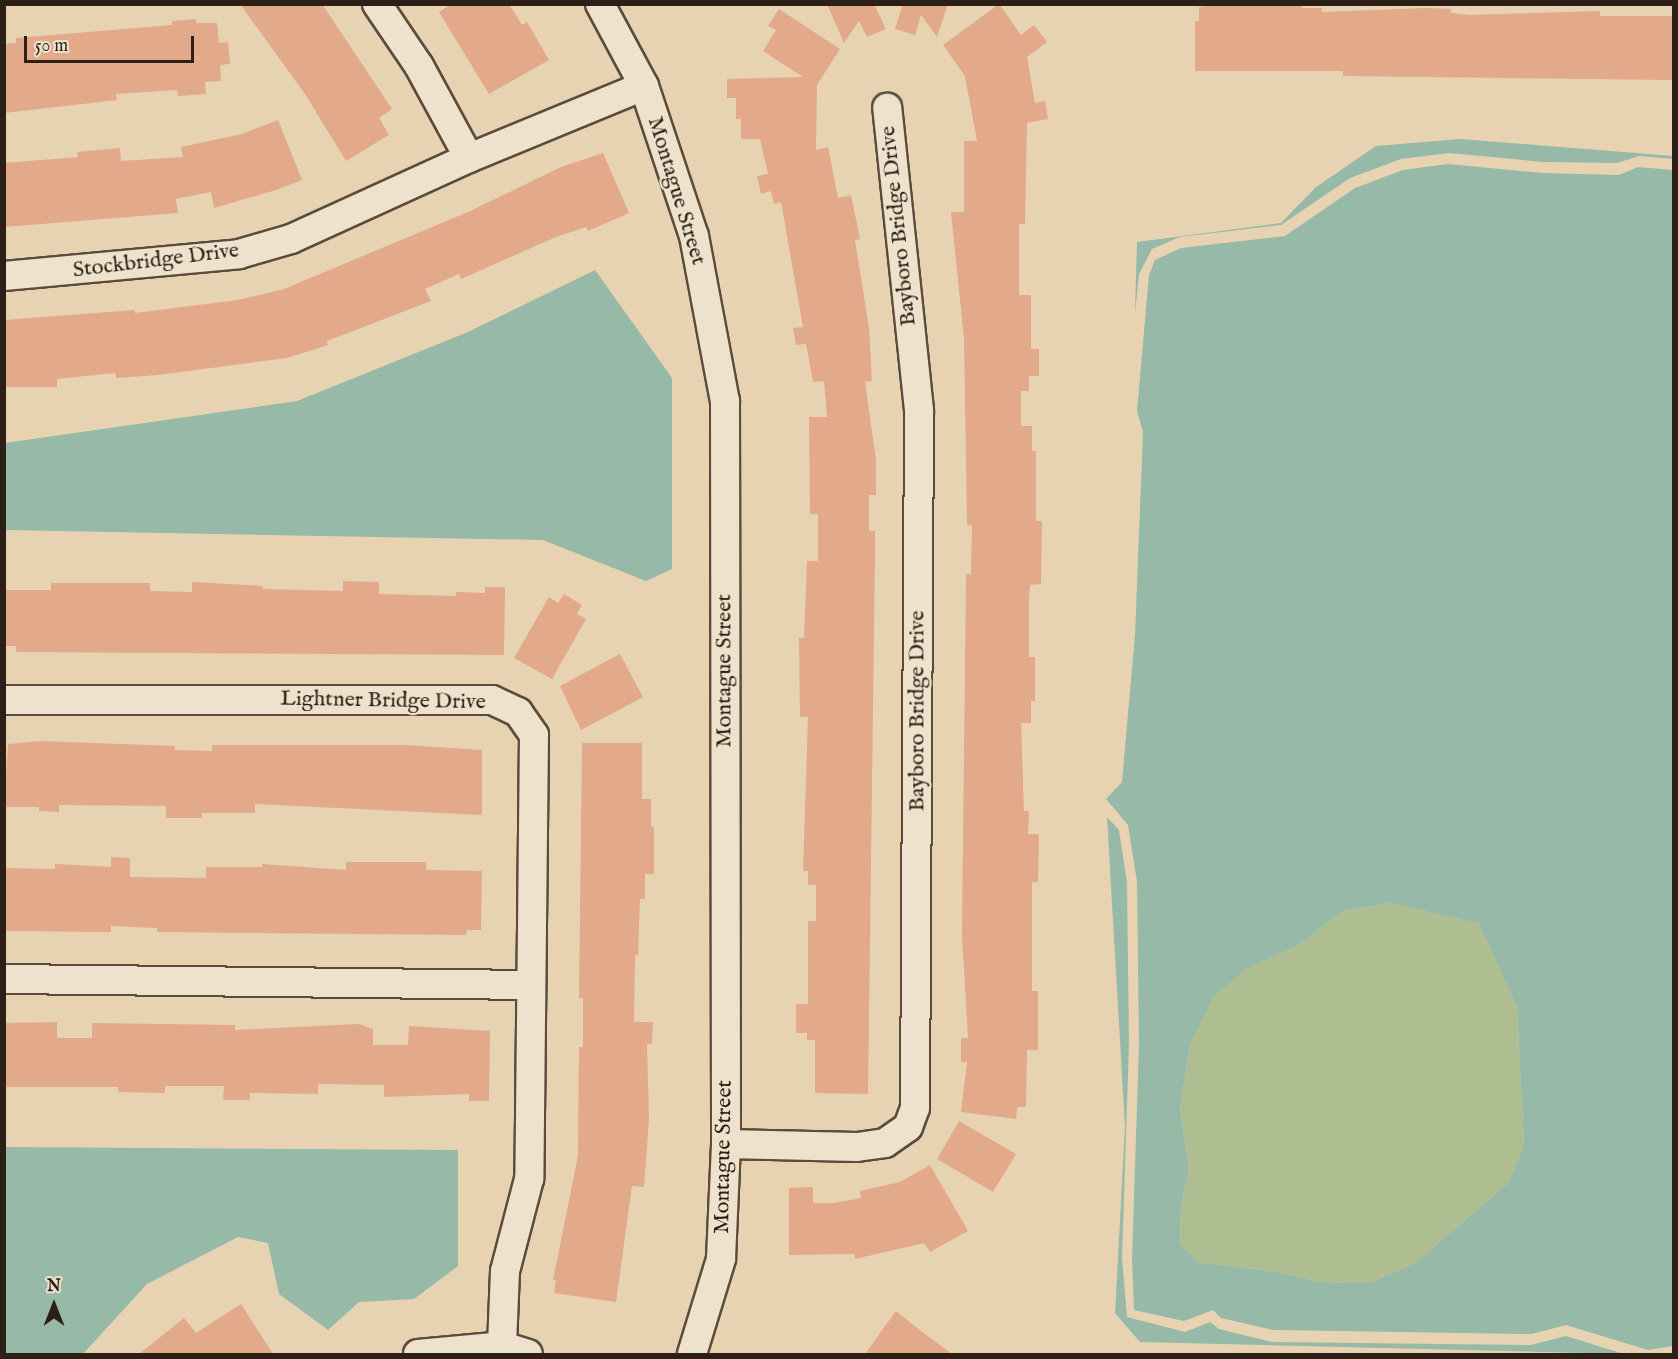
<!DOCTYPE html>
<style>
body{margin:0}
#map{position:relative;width:1678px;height:1359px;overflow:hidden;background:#e7d3b1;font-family:"IM FELL English",serif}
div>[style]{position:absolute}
.green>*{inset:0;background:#afbe91}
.water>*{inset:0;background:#97b9a7}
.building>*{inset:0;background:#e2a98b}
.roads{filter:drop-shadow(2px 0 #5a4c3d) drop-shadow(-2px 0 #5a4c3d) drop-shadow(0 2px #5a4c3d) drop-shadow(0 -2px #5a4c3d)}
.minor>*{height:28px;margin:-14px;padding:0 14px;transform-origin:14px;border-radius:14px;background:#efe2cc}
span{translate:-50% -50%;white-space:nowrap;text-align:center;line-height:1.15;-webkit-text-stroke:4.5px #efe2cc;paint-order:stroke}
.street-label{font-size:22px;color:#2b1f16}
.frame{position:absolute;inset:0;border:6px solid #2b1f16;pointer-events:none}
.north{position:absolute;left:24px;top:1275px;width:60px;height:60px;-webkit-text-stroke:4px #efe2cc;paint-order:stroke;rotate:0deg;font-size:16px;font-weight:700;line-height:24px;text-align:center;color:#2b1f16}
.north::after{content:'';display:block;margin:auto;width:21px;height:27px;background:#2b1f16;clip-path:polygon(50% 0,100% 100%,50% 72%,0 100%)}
.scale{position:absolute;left:24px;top:36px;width:170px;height:27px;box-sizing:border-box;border:3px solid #2b1f16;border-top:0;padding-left:8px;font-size:18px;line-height:21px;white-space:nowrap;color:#2b1f16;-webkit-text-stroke:4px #efe2cc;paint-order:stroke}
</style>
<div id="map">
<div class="green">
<i style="clip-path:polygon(1391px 903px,1479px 924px,1517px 1008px,1524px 1145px,1508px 1183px,1414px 1264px,1369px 1283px,1322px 1282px,1278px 1272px,1197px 1262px,1180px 1243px,1181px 1208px,1189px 1169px,1180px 1108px,1190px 1046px,1214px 995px,1245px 970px,1300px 944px,1343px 911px)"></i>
</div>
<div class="water">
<i style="clip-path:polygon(1460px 139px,1673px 156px,1673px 159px,1639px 156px,1617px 163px,1543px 162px,1449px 153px,1401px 159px,1350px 178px,1281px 225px,1180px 237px,1152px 249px,1139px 274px,1135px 314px,1137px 242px,1281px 223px,1316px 187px,1376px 146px)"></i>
<i style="clip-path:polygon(evenodd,1448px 164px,1543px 173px,1619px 175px,1638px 167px,1673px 170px,1673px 1346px,1648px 1350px,1566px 1325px,1531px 1334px,1273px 1330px,1221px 1318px,1213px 1310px,1184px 1321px,1134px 1310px,1132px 1259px,1139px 1043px,1137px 882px,1128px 825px,1106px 799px,1122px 782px,1135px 635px,1143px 432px,1137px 411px,1149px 275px,1155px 260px,1181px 248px,1285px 236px,1355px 188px,1403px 170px,1448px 164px,1391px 903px,1479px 924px,1517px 1008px,1524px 1145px,1508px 1183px,1414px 1264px,1369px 1283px,1322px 1282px,1278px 1272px,1197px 1262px,1180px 1243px,1181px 1208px,1189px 1169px,1180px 1108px,1190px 1046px,1214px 996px,1245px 970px,1300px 944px,1343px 911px,1391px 903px)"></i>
<i style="clip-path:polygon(595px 270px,672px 378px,672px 569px,646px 581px,543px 540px,5px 530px,5px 443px,297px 401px,468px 332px)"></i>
<i style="clip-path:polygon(1107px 817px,1119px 830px,1127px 883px,1129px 1043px,1122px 1258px,1127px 1317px,1185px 1332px,1210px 1322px,1219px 1329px,1272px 1342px,1531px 1345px,1566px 1336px,1624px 1354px,1140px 1342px,1115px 1313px,1125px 1127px)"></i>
<i style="clip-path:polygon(5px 1147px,458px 1150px,458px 1266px,414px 1299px,359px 1302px,328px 1330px,279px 1294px,268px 1243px,238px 1237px,147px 1284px,83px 1354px,5px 1354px)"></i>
</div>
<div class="building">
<i style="clip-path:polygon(240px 4px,322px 4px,392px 109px,379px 118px,389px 135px,346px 161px,305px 94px)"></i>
<i style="clip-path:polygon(451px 4px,509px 4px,522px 25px,527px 22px,549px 60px,489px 94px,439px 12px)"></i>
<i style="clip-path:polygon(827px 4px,874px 4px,886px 29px,867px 37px,859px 21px,844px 43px)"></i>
<i style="clip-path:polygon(903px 4px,948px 4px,937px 37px,921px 15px,915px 35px,895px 29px)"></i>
<i style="clip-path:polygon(999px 4px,1021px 35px,1034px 25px,1047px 42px,1027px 57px,1035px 103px,1045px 101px,1048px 119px,1027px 123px,1025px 224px,1019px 224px,1019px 295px,1031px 295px,1031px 349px,1039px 349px,1039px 376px,1029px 376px,1029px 391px,1021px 391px,1021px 426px,1032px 426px,1032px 451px,1036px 451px,1036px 521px,1042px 521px,1041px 584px,1030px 585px,1029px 598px,1029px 657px,1035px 657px,1035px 701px,1031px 701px,1031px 723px,1021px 723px,1024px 811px,1029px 811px,1028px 834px,1039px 834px,1038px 882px,1032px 882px,1032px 991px,1038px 991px,1038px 1050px,1027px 1050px,1026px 1107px,1017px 1107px,1016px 1119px,961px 1112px,967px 1062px,961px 1062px,961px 1038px,968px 1038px,962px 935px,966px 574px,971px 574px,972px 526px,967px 525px,964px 339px,951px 212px,964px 212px,964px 141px,977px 141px,965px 76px,943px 45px)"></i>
<i style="clip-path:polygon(1220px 4px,1302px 4px,1302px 8px,1322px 8px,1322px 12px,1426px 8px,1451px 9px,1451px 13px,1470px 15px,1600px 11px,1600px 16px,1674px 16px,1674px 80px,1343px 76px,1343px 71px,1195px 71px,1195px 21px,1199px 21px,1199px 7px)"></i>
<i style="clip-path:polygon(779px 9px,840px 49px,817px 85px,816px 150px,828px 147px,838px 198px,851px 195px,860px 239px,855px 240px,869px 328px,872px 381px,865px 382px,876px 460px,876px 495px,869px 495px,869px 531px,875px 531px,875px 554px,868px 1094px,815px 1093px,815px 1040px,807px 1040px,807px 1033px,796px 1033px,796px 1004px,808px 1004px,808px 921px,816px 921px,816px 885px,808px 885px,808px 871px,803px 871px,808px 717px,800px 717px,799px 638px,804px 638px,807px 561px,818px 561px,818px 514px,810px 514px,809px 417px,827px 417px,824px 381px,813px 382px,806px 344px,796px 345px,793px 328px,803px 327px,781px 202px,774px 204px,771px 191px,761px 194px,757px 176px,768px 174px,760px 139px,741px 139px,741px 119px,736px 119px,736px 98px,727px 98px,727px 79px,803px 77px,763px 51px,776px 30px,768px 26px)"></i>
<i style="clip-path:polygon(196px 19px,196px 23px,217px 23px,219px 43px,228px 42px,230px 64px,220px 65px,221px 81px,205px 82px,206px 94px,178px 96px,177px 90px,116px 94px,117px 100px,4px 113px,4px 44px,16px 43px,16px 38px,172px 25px,172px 21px)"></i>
<i style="clip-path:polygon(278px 120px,302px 180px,276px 190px,214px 208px,211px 192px,176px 199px,178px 213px,4px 227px,4px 163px,78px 157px,77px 152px,120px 148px,121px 161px,183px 157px,181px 147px,242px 134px)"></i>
<i style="clip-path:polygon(603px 153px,629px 213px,588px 231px,586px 227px,556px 237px,461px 279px,459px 274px,425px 289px,431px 301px,327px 341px,328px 345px,287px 358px,158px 375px,116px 378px,115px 373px,57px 379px,57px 387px,4px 387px,4px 320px,135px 310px,135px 313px,238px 300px,284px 289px,468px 212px,561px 167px)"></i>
<i style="clip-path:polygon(343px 581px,379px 582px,379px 594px,456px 596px,456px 592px,485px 593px,485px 587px,505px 587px,504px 655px,16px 652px,16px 646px,6px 646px,4px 641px,4px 590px,51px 590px,51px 583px,150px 583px,150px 591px,192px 592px,192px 582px,263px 586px,263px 589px,343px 591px)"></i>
<i style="clip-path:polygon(564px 594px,582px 605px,577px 614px,586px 619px,552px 679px,514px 658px,549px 597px,558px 603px)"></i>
<i style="clip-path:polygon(620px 654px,643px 697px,581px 730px,560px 686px)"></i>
<i style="clip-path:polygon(40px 741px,175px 746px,175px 750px,212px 751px,212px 745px,406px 745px,482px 750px,482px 815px,255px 804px,255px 813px,202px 813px,202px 818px,166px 818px,166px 806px,59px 805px,59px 812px,39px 811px,39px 807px,4px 807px,8px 744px)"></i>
<i style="clip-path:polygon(582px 743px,642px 743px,642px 799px,651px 799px,651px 827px,654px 827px,654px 874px,645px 874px,645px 899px,640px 899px,638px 955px,635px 955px,634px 1022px,653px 1022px,652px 1044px,647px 1044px,649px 1120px,644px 1187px,632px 1186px,616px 1302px,554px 1293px,556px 1280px,553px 1280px,578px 1156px,579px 1047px,583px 1047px,583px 998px,579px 998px)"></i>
<i style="clip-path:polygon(111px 857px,130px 858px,130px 877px,206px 878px,206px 867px,262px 867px,262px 864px,346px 870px,346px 862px,426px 862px,426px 870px,482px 871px,481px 930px,467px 930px,466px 935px,157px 932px,157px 928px,111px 926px,111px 932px,4px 931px,4px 868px,55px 869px,55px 864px,111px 867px)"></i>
<i style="clip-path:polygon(57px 1022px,57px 1038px,92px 1038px,92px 1023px,235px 1025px,235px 1030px,359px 1024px,373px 1029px,373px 1045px,408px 1045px,409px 1026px,490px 1031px,489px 1101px,469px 1101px,469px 1094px,384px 1097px,384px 1085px,318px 1084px,318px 1094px,250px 1093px,250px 1100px,223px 1100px,224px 1086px,165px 1086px,165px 1093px,118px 1092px,118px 1087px,4px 1087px,4px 1023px)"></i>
<i style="clip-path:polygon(959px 1121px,1016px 1154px,993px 1192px,937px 1159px)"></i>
<i style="clip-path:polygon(930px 1165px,968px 1231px,930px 1252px,924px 1243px,855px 1259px,854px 1254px,789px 1255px,789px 1188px,813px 1187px,813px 1203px,835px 1203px,861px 1198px,860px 1191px,900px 1182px)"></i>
<i style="clip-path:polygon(241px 1304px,273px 1354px,139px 1354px,184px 1318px,196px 1333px)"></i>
<i style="clip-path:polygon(896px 1311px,921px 1331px,952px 1354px,865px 1354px)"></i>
</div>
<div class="roads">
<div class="minor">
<i style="left:600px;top:4px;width:93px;rotate:61.8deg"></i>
<i style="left:644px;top:86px;width:158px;rotate:71.6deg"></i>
<i style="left:694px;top:236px;width:168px;rotate:79.4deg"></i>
<i style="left:725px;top:401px;width:743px;rotate:89.92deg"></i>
<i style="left:726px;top:1144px;width:115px;rotate:92.5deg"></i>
<i style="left:721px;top:1259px;width:99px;rotate:107deg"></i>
<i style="left:469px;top:158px;width:189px;rotate:-22.4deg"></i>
<i style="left:4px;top:276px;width:236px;rotate:-5.3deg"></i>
<i style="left:239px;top:254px;width:54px;rotate:-16.1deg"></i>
<i style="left:291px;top:239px;width:196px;rotate:-24.5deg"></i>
<i style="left:469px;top:158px;width:105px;rotate:-118.5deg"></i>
<i style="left:419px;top:66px;width:75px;rotate:-124.1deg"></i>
<i style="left:4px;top:700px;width:488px"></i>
<i style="left:492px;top:700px;width:29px;rotate:25deg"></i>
<i style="left:518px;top:712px;width:28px;rotate:55deg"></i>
<i style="left:534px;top:735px;width:444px;rotate:90.6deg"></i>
<i style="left:529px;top:1179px;width:95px;rotate:104.6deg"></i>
<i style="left:505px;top:1271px;width:75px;rotate:92.3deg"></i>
<i style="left:4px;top:979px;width:525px;rotate:0.65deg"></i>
<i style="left:726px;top:1144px;width:131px;rotate:1.3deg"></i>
<i style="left:857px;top:1147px;width:28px;rotate:-8deg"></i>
<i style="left:885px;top:1143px;width:28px;rotate:-35deg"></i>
<i style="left:908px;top:1127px;width:20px;rotate:-70deg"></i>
<i style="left:915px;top:1108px;width:698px;rotate:-89.67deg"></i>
<i style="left:919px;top:410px;width:304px;rotate:-96deg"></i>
<i style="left:418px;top:1354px;width:84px;rotate:-5.4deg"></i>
<i style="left:502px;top:1346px;width:27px;rotate:17deg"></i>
</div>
</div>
<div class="street-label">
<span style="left:676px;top:191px;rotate:73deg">Montague Street</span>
<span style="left:899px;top:226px;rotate:-96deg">Bayboro Bridge Drive</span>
<span style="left:156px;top:261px;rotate:-7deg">Stockbridge Drive</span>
<span style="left:725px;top:671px;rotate:-90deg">Montague Street</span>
<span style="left:383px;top:701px;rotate:1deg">Lightner Bridge Drive</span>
<span style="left:918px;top:711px;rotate:-90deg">Bayboro Bridge Drive</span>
<span style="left:724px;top:1157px;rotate:-89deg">Montague Street</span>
</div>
<div class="frame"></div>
<div class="north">N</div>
<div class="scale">50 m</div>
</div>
